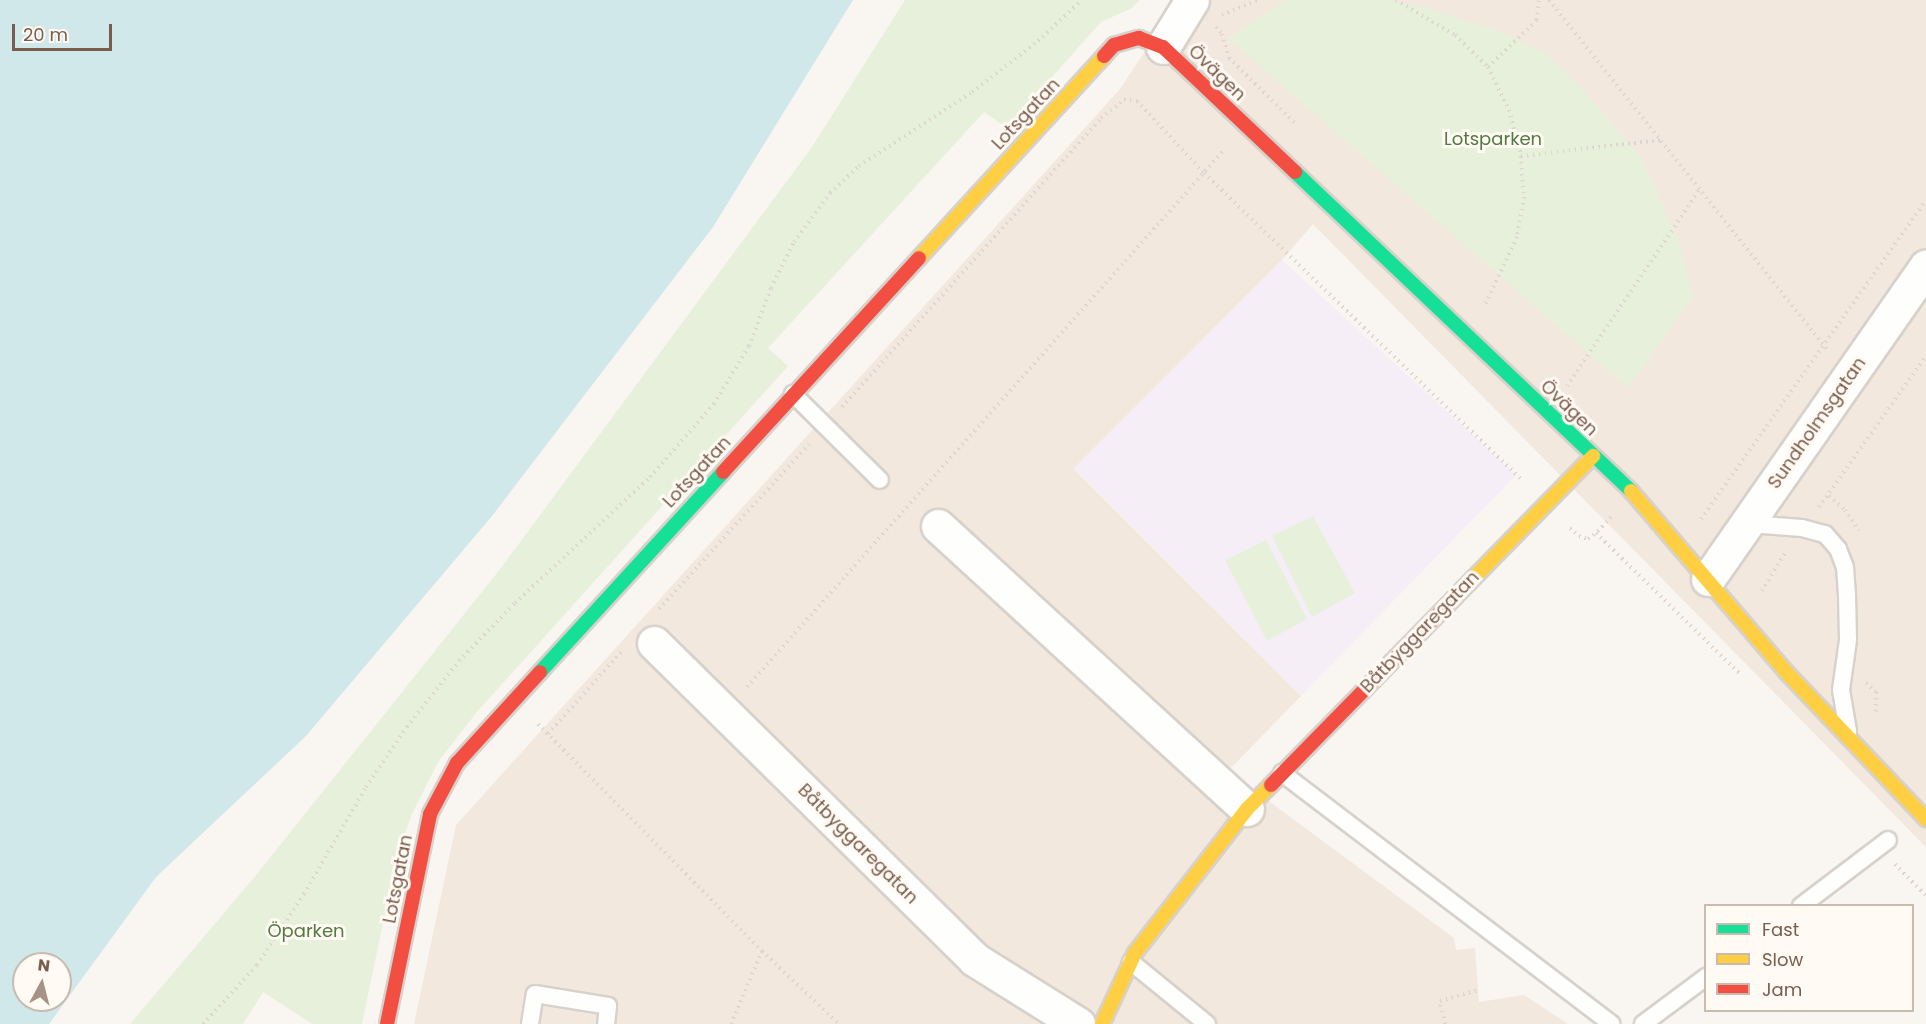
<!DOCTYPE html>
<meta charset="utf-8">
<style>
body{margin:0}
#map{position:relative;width:1926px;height:1024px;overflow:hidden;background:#f9f5f0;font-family:Poppins,sans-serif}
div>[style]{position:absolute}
.residential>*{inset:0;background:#f2e8de}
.education>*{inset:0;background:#f6eef6}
.green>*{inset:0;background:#e7f0db}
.water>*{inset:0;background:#d0e8ea}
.path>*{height:4px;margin-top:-2px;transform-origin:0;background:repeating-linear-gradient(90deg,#dcd5d0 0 1.5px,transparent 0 6px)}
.roads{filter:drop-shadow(2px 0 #d7d1cb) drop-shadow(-2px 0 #d7d1cb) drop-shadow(0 2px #d7d1cb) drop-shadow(0 -2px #d7d1cb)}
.lane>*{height:16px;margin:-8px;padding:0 8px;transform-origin:8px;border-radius:8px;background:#fefefd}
.street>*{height:33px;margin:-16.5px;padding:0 16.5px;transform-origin:16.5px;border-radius:16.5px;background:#fefefd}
.fast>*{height:14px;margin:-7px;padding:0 7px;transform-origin:7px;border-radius:7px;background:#16e098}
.slow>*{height:14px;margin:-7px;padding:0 7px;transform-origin:7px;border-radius:7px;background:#ffcf43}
.jam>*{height:14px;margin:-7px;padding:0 7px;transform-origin:7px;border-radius:7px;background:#f24e42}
span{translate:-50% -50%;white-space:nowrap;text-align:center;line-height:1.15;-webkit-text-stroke:6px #fffaf3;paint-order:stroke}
.street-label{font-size:18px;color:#7a5c4d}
.park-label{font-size:18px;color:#537a41}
.legend{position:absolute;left:1704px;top:904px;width:210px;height:108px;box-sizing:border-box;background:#fffaf3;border:2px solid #cabbb1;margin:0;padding:8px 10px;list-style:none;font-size:18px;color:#7a5c4d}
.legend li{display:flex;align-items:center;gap:12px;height:30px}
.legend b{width:30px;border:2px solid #cabbb1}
.north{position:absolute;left:12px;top:952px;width:60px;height:60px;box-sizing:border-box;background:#fffaf3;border:2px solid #cabbb1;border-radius:50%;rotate:7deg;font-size:16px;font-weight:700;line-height:24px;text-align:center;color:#7a5c4d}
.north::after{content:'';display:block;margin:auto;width:21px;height:27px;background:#a69286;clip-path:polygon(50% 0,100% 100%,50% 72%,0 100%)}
.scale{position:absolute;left:12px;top:24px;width:100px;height:27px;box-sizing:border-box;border:3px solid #7a5c4d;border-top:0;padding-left:8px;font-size:18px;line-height:21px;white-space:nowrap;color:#7a5c4d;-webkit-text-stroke:4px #fffaf3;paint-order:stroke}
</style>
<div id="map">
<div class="residential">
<i style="clip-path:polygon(1179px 0,1926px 0,1926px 847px,1313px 224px,1282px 260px,1074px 469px,1301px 696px,1228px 771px,1454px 938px,1456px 950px,1475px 948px,1479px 1002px,1524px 995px,1568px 1024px,414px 1024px,456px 825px,1120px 89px)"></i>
</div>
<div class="education">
<i style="clip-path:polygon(1282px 260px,1516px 475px,1301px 696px,1074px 468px)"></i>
</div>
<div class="green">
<i style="clip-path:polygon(905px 0,1140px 0,1132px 8px,1101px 22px,1007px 128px,984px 112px,768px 348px,788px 366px,476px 713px,438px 762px,411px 816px,396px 860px,362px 1024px,312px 1024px,263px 992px,243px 1024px,130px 1024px,257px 874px,501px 568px,812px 147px)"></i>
<i style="clip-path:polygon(1285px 0,1390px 0,1426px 8px,1498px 31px,1546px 53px,1583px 89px,1642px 159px,1678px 239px,1693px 297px,1628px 388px,1228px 38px)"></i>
<i style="clip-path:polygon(1313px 516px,1355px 593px,1312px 617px,1272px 536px)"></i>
<i style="clip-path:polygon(1266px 540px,1307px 619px,1267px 641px,1225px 560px)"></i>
</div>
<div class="water">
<i style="clip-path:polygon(evenodd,0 0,853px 0,713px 227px,492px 516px,306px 736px,156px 877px,49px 1024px,0 1024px,0 0,24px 964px,60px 964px,60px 1000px,24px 1000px,24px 964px)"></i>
</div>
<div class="path">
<i style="left:1396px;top:0;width:69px;rotate:30.7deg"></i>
<i style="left:1455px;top:35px;width:46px;rotate:44.1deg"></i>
<i style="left:1488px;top:67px;width:48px;rotate:64deg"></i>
<i style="left:1509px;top:110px;width:48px;rotate:75.4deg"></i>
<i style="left:1521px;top:156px;width:41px;rotate:85.8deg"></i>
<i style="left:1524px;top:197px;width:41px;rotate:99.9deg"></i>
<i style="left:1517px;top:237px;width:77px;rotate:115.2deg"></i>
<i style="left:1549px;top:0;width:446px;rotate:51.5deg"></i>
<i style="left:1222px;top:15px;width:39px;rotate:-23deg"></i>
<i style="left:1216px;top:27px;width:9px;rotate:49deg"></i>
<i style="left:1222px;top:34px;width:25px;rotate:74deg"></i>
<i style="left:1229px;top:58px;width:93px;rotate:44.6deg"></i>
<i style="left:1488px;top:67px;width:68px;rotate:-43.8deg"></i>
<i style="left:1537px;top:20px;width:20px;rotate:-84deg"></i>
<i style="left:1521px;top:156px;width:140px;rotate:-6.6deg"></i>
<i style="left:1567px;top:386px;width:238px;rotate:-56deg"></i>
<i style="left:842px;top:407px;width:388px;rotate:-48.1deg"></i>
<i style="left:1101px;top:118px;width:29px;rotate:-38deg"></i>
<i style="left:1124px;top:100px;width:13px;rotate:4deg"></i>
<i style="left:1137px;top:101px;width:98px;rotate:47.1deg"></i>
<i style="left:1204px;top:173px;width:442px;rotate:44deg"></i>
<i style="left:1829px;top:496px;width:21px;rotate:41deg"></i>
<i style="left:1845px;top:510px;width:25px;rotate:56deg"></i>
<i style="left:1819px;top:507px;width:185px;rotate:-54.7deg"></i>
<i style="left:1611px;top:517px;width:22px;rotate:133deg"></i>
<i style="left:1596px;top:533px;width:204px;rotate:44.4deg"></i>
<i style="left:1701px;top:519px;width:390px;rotate:-54.8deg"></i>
<i style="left:1570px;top:528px;width:12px;rotate:42deg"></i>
<i style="left:1579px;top:536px;width:9px;rotate:18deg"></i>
<i style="left:1588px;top:539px;width:10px;rotate:-37deg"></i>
<i style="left:1762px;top:591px;width:47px;rotate:-59deg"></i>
<i style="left:659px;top:609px;width:223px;rotate:-47.7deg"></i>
<i style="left:1866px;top:683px;width:13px;rotate:42deg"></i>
<i style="left:1876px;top:692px;width:24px;rotate:92deg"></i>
<i style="left:747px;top:687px;width:718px;rotate:-48.39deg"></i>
<i style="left:538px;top:724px;width:319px;rotate:45.4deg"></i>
<i style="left:762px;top:951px;width:106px;rotate:43.5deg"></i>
<i style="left:548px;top:734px;width:111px;rotate:-48.3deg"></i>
<i style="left:1895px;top:864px;width:45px;rotate:45.9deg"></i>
<i style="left:203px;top:1024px;width:80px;rotate:-47.5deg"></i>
<i style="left:257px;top:965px;width:85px;rotate:-56.5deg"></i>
<i style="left:304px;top:894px;width:124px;rotate:-59.9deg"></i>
<i style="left:366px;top:787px;width:73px;rotate:-55.7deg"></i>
<i style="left:407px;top:727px;width:84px;rotate:-51.8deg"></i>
<i style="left:459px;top:661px;width:81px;rotate:-46deg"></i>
<i style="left:515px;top:603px;width:185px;rotate:-43deg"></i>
<i style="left:650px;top:477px;width:97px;rotate:-48.8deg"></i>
<i style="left:714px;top:404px;width:68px;rotate:-58.9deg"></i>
<i style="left:749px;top:346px;width:62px;rotate:-69.2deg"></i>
<i style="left:771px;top:288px;width:51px;rotate:-63.4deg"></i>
<i style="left:794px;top:242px;width:61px;rotate:-53.7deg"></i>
<i style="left:830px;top:193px;width:40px;rotate:-43deg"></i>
<i style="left:859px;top:166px;width:135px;rotate:-33.2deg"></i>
<i style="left:972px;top:92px;width:83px;rotate:-37.7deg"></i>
<i style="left:1038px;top:41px;width:60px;rotate:-43deg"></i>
<i style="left:731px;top:1024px;width:79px;rotate:-67deg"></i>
<i style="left:1445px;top:1024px;width:24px;rotate:-102deg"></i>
<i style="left:1440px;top:1001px;width:40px;rotate:-16deg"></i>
</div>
<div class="roads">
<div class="lane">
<i style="left:793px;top:394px;width:122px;rotate:44.7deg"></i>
<i style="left:1749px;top:524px;width:53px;rotate:4.3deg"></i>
<i style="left:1802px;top:528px;width:24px;rotate:15deg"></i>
<i style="left:1825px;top:534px;width:20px;rotate:49deg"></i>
<i style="left:1838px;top:549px;width:19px;rotate:69deg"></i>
<i style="left:1845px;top:567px;width:28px;rotate:86deg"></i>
<i style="left:1847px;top:595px;width:45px;rotate:88.7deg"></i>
<i style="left:1848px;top:640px;width:50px;rotate:98deg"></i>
<i style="left:1841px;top:690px;width:42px;rotate:80.3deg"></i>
<i style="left:1282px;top:773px;width:414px;rotate:37.3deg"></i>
<i style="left:1801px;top:906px;width:109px;rotate:-37.2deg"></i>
<i style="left:1131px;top:962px;width:98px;rotate:39.2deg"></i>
<i style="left:530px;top:1024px;width:30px;rotate:-81deg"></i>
<i style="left:535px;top:994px;width:74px;rotate:9.3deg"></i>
<i style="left:608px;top:1006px;width:18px;rotate:96deg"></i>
<i style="left:1643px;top:1024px;width:79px;rotate:-36.7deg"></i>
</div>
<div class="street">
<i style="left:1163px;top:47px;width:55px;rotate:-58.3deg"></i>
<i style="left:938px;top:526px;width:419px;rotate:42.5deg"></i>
<i style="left:1708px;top:579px;width:381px;rotate:-55.1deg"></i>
<i style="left:654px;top:643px;width:450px;rotate:44.6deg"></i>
<i style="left:974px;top:959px;width:123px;rotate:32deg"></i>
</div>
<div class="fast">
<i style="left:1295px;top:172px;width:463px;rotate:43.5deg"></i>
<i style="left:540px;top:672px;width:271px;rotate:-47.5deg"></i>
</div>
<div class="slow">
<i style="left:919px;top:258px;width:274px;rotate:-47.5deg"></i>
<i style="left:1631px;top:491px;width:240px;rotate:49.4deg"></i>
<i style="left:1787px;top:673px;width:202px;rotate:46.4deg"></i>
<i style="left:1454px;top:598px;width:199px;rotate:-45.6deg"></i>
<i style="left:1102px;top:1024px;width:78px;rotate:-65.1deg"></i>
<i style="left:1135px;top:953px;width:182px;rotate:-52.1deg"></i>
<i style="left:1247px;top:809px;width:34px;rotate:-45deg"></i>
</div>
<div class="jam">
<i style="left:1104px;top:56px;width:15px;rotate:-48deg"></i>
<i style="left:1114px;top:45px;width:26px;rotate:-16deg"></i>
<i style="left:1139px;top:38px;width:26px;rotate:21deg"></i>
<i style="left:1163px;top:47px;width:182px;rotate:43.4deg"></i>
<i style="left:723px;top:472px;width:290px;rotate:-47.5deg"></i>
<i style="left:1271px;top:785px;width:262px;rotate:-45.6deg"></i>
<i style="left:387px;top:1024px;width:214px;rotate:-78.4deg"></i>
<i style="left:430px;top:814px;width:58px;rotate:-62.1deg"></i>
<i style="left:457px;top:763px;width:123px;rotate:-47.6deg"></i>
</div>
</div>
<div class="street-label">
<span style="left:1217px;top:73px;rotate:44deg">Övägen</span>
<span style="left:1026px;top:114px;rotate:-47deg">Lotsgatan</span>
<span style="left:1569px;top:408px;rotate:44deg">Övägen</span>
<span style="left:1817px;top:423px;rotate:-55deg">Sundholmsgatan</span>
<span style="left:697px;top:472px;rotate:-47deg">Lotsgatan</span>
<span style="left:1420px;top:632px;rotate:-46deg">Båtbyggaregatan</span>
<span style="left:858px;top:844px;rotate:45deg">Båtbyggaregatan</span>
<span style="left:398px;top:879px;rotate:-79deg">Lotsgatan</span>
</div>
<div class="park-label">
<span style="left:1493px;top:139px">Lotsparken</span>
<span style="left:306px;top:931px">Öparken</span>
</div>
<ul class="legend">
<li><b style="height:8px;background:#16e098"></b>Fast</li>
<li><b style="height:8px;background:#ffcf43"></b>Slow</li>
<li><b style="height:8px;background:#f24e42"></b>Jam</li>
</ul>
<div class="north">N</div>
<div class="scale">20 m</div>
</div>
